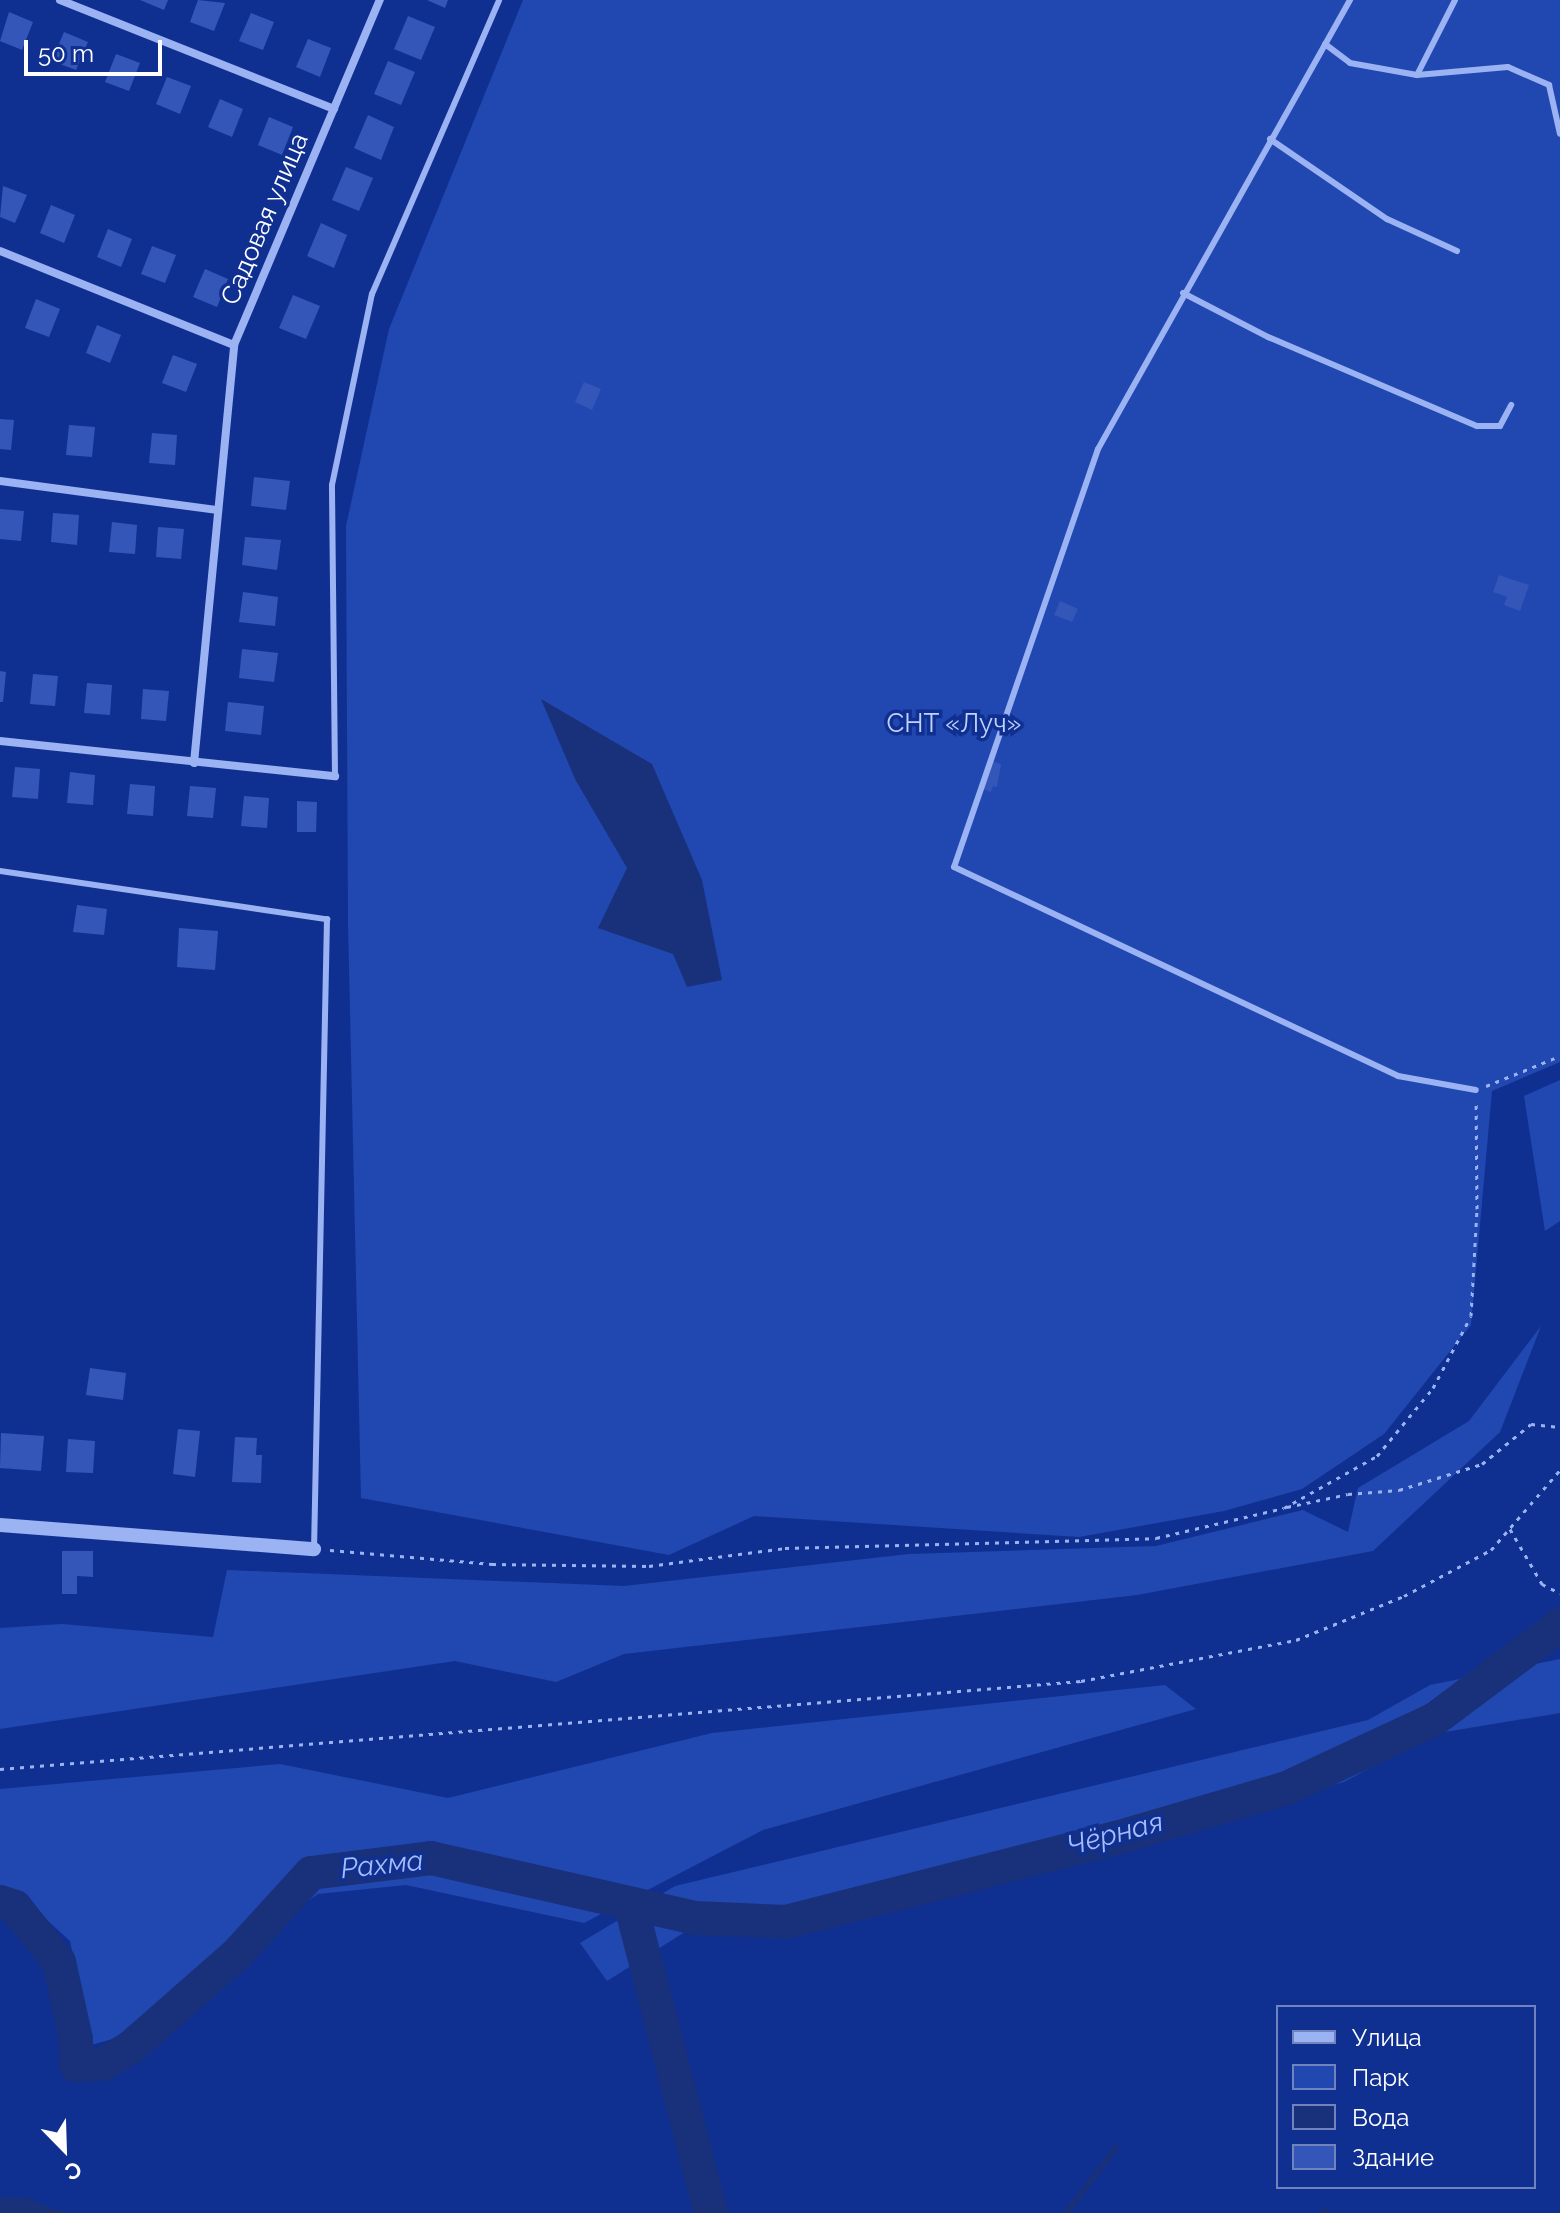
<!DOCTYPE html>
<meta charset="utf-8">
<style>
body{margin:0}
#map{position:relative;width:1560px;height:2213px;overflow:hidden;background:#103091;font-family:Raleway,sans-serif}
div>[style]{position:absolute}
.green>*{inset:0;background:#2147b1}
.water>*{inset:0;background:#19317b}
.stream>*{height:6px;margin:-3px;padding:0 3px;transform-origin:3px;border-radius:3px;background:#19317b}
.river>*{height:34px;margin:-17px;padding:0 17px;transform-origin:17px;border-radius:17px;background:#19317b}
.building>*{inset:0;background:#3456b9}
.path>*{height:3px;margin-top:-1.5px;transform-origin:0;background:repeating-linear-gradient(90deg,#9bb2f3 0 4px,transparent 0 10px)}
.service>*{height:6px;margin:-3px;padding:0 3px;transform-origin:3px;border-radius:3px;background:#9bb2f3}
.minor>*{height:8px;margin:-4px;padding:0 4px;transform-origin:4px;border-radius:4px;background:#9bb2f3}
.tertiary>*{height:14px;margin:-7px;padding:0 7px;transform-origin:7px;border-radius:7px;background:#9bb2f3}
span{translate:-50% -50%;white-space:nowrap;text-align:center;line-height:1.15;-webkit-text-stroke:7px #103091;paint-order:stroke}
.street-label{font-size:26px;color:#fff}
.park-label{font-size:26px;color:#c2d2fe}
.water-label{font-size:28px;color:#a7bdfa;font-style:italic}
.legend{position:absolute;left:1276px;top:2005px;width:260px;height:184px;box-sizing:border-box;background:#103091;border:2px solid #7083bd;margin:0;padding:10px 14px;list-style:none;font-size:24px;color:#fff}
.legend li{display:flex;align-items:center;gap:16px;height:40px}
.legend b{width:40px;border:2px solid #7083bd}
.north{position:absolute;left:24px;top:2109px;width:80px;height:80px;-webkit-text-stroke:6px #103091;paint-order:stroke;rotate:157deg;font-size:22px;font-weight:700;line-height:32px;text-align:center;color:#fff}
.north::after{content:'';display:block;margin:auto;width:28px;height:36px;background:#fff;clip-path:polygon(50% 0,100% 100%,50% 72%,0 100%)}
.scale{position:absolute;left:24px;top:40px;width:138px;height:36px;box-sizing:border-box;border:4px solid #fff;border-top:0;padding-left:10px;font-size:24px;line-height:28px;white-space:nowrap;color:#fff;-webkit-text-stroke:6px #103091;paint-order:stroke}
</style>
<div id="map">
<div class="green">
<i style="clip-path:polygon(523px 0,1560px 0,1560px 1062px,1492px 1091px,1471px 1325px,1384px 1434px,1302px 1489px,1224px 1511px,1079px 1537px,754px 1516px,669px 1555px,361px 1498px,348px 923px,346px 526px,389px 329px)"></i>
<i style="clip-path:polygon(1560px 1080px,1560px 1221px,1545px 1231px,1524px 1096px)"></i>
<i style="clip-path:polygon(1541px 1326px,1500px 1432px,1373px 1551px,1137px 1595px,624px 1654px,556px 1682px,455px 1661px,0 1729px,0 1628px,62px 1624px,213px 1637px,227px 1570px,624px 1586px,909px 1554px,1156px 1546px,1303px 1510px,1348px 1532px,1358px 1488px,1469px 1421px)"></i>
<i style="clip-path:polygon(1560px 1659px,1560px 1713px,1433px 1734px,1344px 1782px,1173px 1827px,688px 1930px,607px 1981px,580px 1943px,675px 1886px,1368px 1720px,1430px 1685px)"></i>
<i style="clip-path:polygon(1165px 1685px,1196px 1709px,763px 1830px,584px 1923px,406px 1885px,318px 1894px,113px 2039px,91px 2045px,70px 1941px,12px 1888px,0 1893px,0 1789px,280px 1764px,448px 1798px,712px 1733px)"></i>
</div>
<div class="water">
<i style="clip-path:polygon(541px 699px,652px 764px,702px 880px,722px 980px,687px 987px,673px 954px,598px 928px,627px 868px,575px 779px)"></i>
<i style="clip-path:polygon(0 2197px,27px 2198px,66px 2213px,0 2213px)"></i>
</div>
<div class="stream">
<i style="left:1066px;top:2213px;width:82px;rotate:-52.4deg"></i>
<i style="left:1323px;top:2213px;width:4px;rotate:-56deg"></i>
</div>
<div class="river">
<i style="left:0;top:1902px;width:16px;rotate:18deg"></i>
<i style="left:15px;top:1907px;width:70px;rotate:51.3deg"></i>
<i style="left:59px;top:1962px;width:79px;rotate:77.6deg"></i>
<i style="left:76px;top:2039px;width:26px;rotate:90deg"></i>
<i style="left:76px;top:2065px;width:27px;rotate:-2deg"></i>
<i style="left:103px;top:2064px;width:31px;rotate:-31deg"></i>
<i style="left:130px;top:2048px;width:144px;rotate:-41.3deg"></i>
<i style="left:238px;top:1953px;width:108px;rotate:-47.6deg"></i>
<i style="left:311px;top:1873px;width:121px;rotate:-7.1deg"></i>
<i style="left:431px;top:1858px;width:271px;rotate:12.8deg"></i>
<i style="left:695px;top:1918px;width:91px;rotate:2.5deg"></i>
<i style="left:786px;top:1922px;width:341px;rotate:-14.3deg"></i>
<i style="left:1116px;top:1838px;width:178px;rotate:-16.3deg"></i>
<i style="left:1287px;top:1788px;width:163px;rotate:-25deg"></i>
<i style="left:1435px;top:1719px;width:156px;rotate:-36.9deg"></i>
<i style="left:631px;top:1906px;width:317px;rotate:75.4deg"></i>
</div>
<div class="building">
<i style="clip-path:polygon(140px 0,168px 0,164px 10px)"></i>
<i style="clip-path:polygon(198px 0,225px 3px,214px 31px,190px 22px)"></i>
<i style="clip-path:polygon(427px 0,448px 0,445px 8px)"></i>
<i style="clip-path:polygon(9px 12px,33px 22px,22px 50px,0 41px)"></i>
<i style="clip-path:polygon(251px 13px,274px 22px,263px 50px,239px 41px)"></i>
<i style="clip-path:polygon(408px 16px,435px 27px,421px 60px,394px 49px)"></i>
<i style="clip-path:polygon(64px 32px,88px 42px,76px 70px,52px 61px)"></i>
<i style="clip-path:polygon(308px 39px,331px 48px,320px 77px,296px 67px)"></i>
<i style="clip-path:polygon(116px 54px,140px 63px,129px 91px,105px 82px)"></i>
<i style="clip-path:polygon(388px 61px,415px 72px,401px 105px,374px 94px)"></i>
<i style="clip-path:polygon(167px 77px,191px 86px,180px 114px,156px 104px)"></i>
<i style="clip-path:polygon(220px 99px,243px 109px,232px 137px,208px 127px)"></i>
<i style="clip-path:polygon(368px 115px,394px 127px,381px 160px,354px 148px)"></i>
<i style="clip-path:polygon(269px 117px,293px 127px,282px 155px,258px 145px)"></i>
<i style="clip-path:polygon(346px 167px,373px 178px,359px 211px,332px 200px)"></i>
<i style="clip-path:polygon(3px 186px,27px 195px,15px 223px,0 217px)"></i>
<i style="clip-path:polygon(51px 205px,75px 215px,64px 243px,40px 233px)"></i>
<i style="clip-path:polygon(321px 223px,347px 235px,334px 268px,307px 256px)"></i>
<i style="clip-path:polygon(108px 229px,132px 239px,121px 267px,97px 257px)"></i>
<i style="clip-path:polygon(152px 246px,176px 255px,165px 283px,141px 274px)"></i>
<i style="clip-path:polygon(205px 269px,228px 279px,217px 307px,193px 297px)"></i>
<i style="clip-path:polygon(293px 295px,320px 306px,306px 339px,279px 328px)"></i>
<i style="clip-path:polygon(36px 299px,60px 309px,49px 337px,25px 328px)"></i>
<i style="clip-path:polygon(97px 325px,121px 335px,110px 363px,86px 353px)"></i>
<i style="clip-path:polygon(173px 355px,197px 364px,186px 392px,162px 383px)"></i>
<i style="clip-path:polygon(584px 382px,601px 389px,592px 410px,575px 402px)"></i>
<i style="clip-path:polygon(0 419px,14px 420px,11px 450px,0 449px)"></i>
<i style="clip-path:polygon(69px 425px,95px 427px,92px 457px,66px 455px)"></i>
<i style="clip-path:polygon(152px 433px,177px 435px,175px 465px,149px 463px)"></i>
<i style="clip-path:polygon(254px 477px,290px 481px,286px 510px,251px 506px)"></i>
<i style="clip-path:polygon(0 509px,24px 511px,21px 541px,0 539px)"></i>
<i style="clip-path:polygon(53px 513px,79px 515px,77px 545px,51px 542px)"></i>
<i style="clip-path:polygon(112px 522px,137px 525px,135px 554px,109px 552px)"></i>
<i style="clip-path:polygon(158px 527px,184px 529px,181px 559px,156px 557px)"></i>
<i style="clip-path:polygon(245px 537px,281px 540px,277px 570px,242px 565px)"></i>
<i style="clip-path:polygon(1499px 575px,1529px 585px,1520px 611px,1504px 605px,1507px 597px,1493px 592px)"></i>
<i style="clip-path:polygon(243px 592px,278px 597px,275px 626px,239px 622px)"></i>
<i style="clip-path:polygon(1060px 601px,1078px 609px,1072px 622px,1054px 615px)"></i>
<i style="clip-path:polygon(242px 649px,278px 653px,274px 682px,239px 678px)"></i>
<i style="clip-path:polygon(0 671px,6px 672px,3px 702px,0 702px)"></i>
<i style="clip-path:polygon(33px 674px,58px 676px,55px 706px,30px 704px)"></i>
<i style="clip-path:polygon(87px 683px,112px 685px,110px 715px,84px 713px)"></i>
<i style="clip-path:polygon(143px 689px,169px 691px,166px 721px,141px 719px)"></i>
<i style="clip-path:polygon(228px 702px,264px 706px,261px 735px,225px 731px)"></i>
<i style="clip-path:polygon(992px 761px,1001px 764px,997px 787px,993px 786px,991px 792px,982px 789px)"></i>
<i style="clip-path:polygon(15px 767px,40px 769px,38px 799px,12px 797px)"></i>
<i style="clip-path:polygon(70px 772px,95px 775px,93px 805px,67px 803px)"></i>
<i style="clip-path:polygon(130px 784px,155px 786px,153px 816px,127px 814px)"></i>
<i style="clip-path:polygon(190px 786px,216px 788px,213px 818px,187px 816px)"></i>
<i style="clip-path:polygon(244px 796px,269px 798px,267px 828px,241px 826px)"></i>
<i style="clip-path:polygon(297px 801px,317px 802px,316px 832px,297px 832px)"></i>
<i style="clip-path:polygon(77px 905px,107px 909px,104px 935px,73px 932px)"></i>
<i style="clip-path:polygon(179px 928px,218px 931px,215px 970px,177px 967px)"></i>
<i style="clip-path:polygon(90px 1368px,126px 1373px,123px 1400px,86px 1395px)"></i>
<i style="clip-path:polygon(178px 1429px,200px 1431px,195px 1477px,173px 1474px)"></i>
<i style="clip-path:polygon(1px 1433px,44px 1436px,41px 1471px,0 1468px)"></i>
<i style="clip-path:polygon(235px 1437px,257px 1438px,256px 1455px,262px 1455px,261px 1483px,232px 1482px)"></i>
<i style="clip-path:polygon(68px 1439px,95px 1441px,93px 1473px,66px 1472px)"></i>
<i style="clip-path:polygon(62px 1551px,93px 1551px,93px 1577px,77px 1576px,77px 1594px,62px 1594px)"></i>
</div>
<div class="path">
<i style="left:1486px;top:1086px;width:80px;rotate:-22.1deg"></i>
<i style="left:1287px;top:1507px;width:62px;rotate:-12deg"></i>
<i style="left:1348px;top:1494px;width:51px;rotate:-4.5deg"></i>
<i style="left:1399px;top:1490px;width:87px;rotate:-17.4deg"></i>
<i style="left:1482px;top:1464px;width:63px;rotate:-39.2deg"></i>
<i style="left:1531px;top:1424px;width:29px;rotate:6deg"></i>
<i style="left:1510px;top:1529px;width:64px;rotate:59.8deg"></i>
<i style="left:1542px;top:1584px;width:20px;rotate:27deg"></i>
<i style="left:330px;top:1550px;width:163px;rotate:4.9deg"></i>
<i style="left:492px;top:1564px;width:157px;rotate:0.7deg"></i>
<i style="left:649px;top:1566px;width:137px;rotate:-7.5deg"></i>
<i style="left:785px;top:1548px;width:371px;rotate:-1.5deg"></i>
<i style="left:1156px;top:1538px;width:131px;rotate:-13.2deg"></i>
<i style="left:1284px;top:1508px;width:107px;rotate:-29.2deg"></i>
<i style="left:1377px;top:1456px;width:88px;rotate:-50.5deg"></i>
<i style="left:1433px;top:1388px;width:81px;rotate:-62.2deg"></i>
<i style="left:1471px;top:1316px;width:107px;rotate:-86.8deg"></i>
<i style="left:1477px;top:1209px;width:106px;rotate:-90.5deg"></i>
<i style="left:0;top:1769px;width:1085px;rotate:-4.65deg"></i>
<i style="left:1081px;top:1681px;width:219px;rotate:-10.8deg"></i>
<i style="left:1296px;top:1640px;width:117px;rotate:-22.2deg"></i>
<i style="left:1404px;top:1596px;width:98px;rotate:-27.9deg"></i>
<i style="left:1491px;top:1550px;width:106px;rotate:-49.2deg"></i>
</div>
<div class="service">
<i style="left:1350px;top:0;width:515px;rotate:119.3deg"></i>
<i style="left:1098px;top:449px;width:442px;rotate:109deg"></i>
<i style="left:954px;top:867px;width:491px;rotate:25.2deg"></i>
<i style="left:1398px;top:1076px;width:79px;rotate:10.2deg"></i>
<i style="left:1325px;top:44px;width:31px;rotate:37deg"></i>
<i style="left:1350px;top:63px;width:68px;rotate:10.2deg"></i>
<i style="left:1417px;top:75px;width:91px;rotate:-5deg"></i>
<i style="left:1508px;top:67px;width:45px;rotate:23.7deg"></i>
<i style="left:1549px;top:85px;width:50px;rotate:77.3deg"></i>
<i style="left:1417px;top:75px;width:84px;rotate:-63.1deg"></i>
<i style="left:1270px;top:139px;width:142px;rotate:34.4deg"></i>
<i style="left:1387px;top:219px;width:77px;rotate:24.6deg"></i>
<i style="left:1183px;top:293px;width:96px;rotate:27.4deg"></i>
<i style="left:1268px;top:337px;width:227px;rotate:23.1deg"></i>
<i style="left:1477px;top:426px;width:23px"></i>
<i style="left:1500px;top:426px;width:24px;rotate:-62deg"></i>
<i style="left:335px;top:776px;width:291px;rotate:-90.6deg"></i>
<i style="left:332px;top:485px;width:195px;rotate:-78.2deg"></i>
<i style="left:372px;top:294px;width:320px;rotate:-66.6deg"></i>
<i style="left:0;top:871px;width:331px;rotate:8.4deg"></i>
<i style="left:327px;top:919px;width:630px;rotate:91.18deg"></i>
</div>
<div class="minor">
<i style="left:60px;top:0;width:295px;rotate:21.7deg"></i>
<i style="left:0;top:251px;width:252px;rotate:21.9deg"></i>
<i style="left:0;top:481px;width:220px;rotate:7.6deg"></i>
<i style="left:0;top:741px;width:337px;rotate:6deg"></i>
<i style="left:194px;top:763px;width:420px;rotate:-84.5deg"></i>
<i style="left:234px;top:345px;width:375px;rotate:-67.1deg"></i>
</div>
<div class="tertiary">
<i style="left:0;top:1525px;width:315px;rotate:4.4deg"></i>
</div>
<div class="street-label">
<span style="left:265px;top:219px;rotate:-67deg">Садовая улица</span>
</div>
<div class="park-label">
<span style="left:954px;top:724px">СНТ «Луч»</span>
</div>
<div class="water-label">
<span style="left:1115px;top:1834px;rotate:-15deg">Чёрная</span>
<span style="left:382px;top:1865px;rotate:-6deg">Рахма</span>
</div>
<ul class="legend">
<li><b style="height:10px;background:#9bb2f3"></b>Улица</li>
<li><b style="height:22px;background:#2147b1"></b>Парк</li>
<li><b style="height:22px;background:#19317b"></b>Вода</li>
<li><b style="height:22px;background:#3456b9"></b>Здание</li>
</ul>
<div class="north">С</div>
<div class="scale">50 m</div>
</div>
